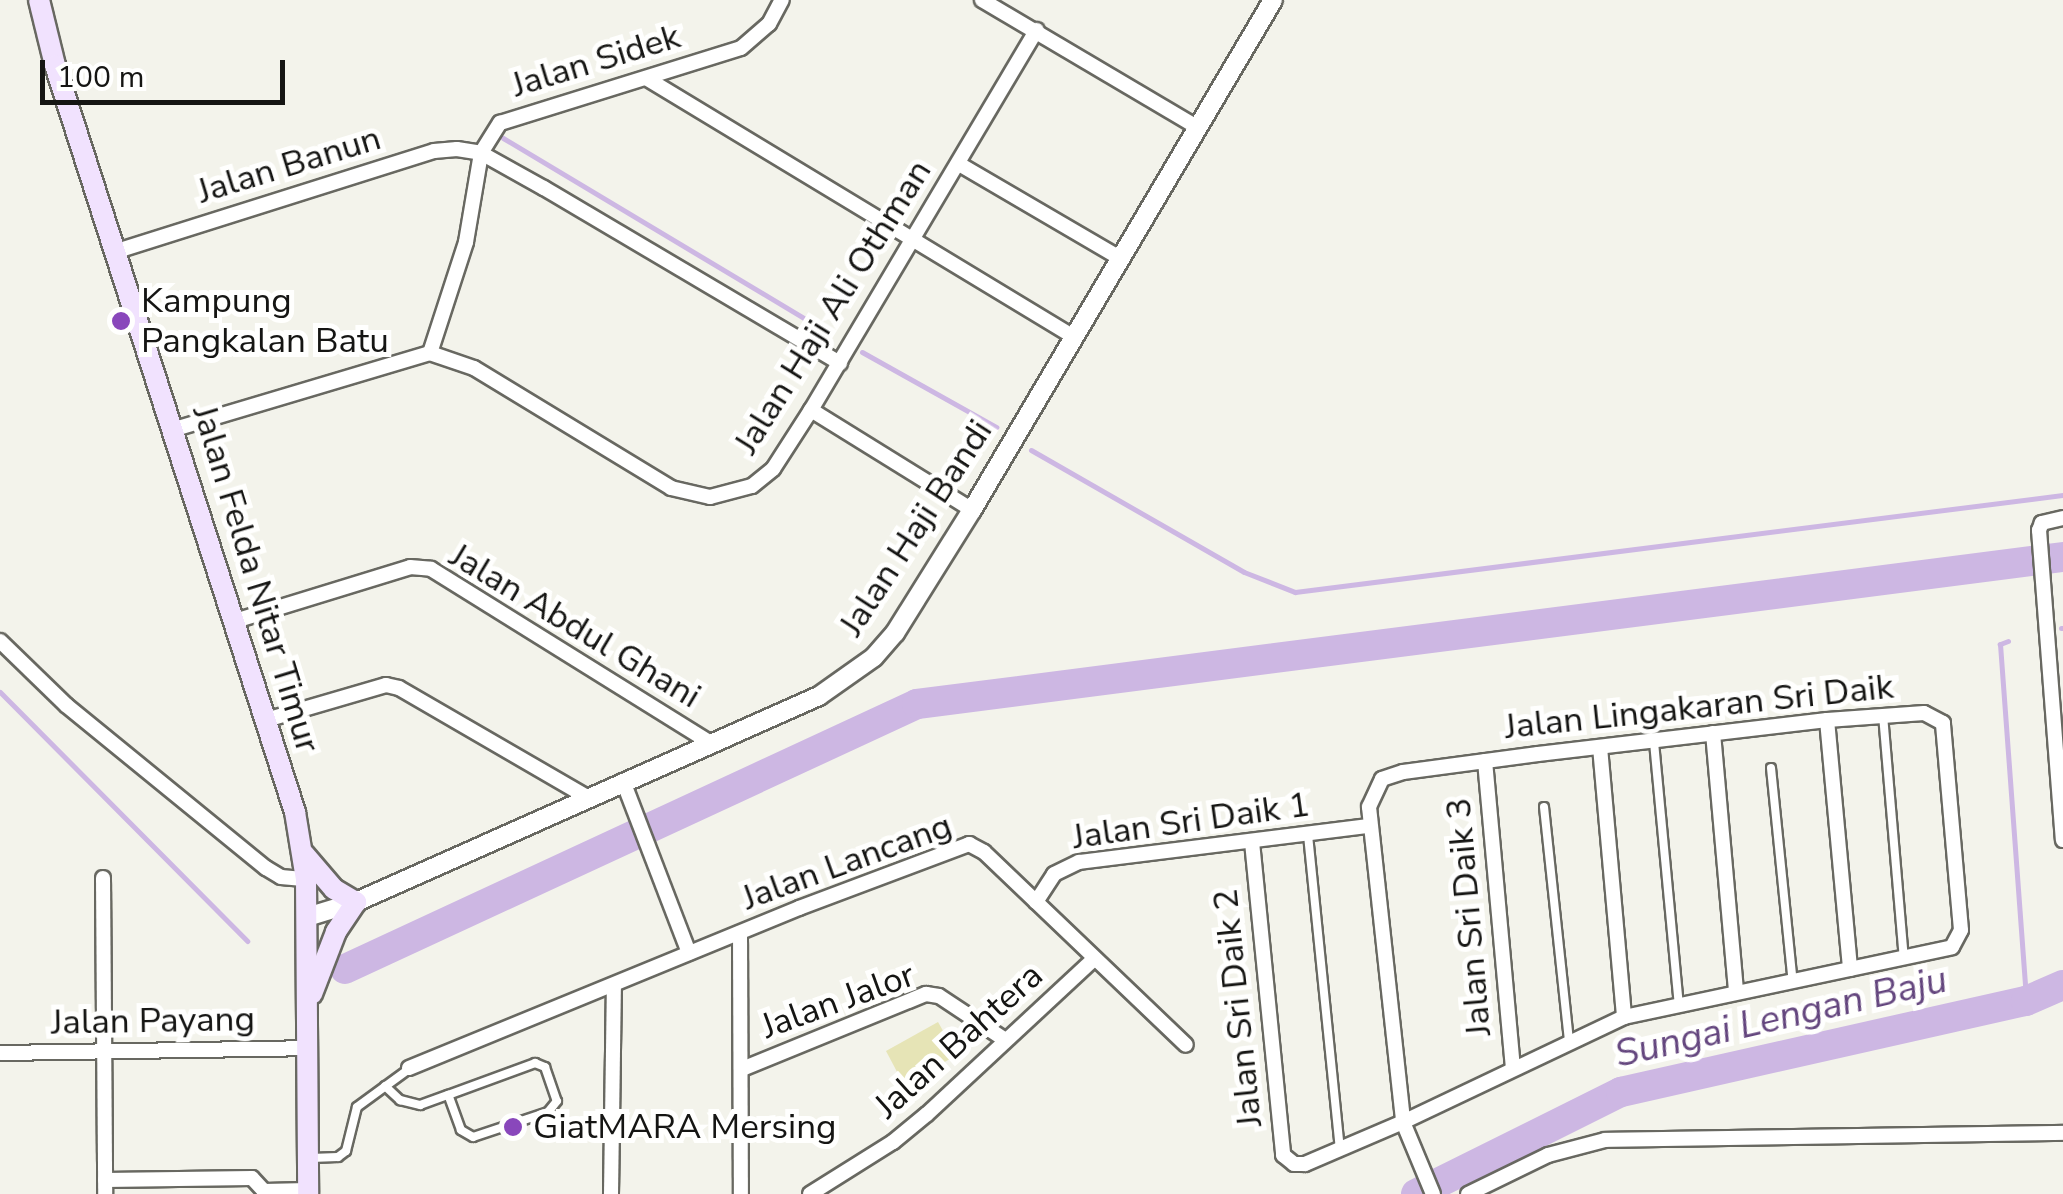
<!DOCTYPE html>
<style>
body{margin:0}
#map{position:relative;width:2063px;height:1194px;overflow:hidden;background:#f3f3eb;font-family:"Nunito Sans",sans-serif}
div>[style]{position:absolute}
.green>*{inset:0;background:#e6e4b6}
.stream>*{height:5px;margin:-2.5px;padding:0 2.5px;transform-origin:2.5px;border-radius:2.5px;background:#cdb7e3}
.river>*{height:30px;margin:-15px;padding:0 15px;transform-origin:15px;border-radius:15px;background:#cdb7e3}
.roads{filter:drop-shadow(2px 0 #686861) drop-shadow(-2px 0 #686861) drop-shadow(0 2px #686861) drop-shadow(0 -2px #686861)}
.service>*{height:8px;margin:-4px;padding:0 4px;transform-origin:4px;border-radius:4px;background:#fff}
.minor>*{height:14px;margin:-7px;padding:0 7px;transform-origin:7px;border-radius:7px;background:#fff}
.tertiary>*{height:18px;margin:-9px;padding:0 9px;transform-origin:9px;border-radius:9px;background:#fff}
.secondary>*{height:20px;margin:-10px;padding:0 10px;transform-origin:10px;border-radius:10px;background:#f1e2fe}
.dots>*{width:28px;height:28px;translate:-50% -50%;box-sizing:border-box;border:5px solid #fffffe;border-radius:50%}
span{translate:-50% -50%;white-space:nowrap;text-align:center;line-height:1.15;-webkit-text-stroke:10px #fffffe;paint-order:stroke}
.street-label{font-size:35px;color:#151513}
.poi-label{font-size:35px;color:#151513}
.left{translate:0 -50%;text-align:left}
.water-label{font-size:38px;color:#64467e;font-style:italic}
.scale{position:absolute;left:40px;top:60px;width:245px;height:45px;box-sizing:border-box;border:5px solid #151513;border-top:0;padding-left:12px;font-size:30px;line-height:35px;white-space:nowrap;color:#151513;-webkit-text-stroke:8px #fffffe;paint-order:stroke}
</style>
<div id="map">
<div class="green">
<i style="clip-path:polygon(938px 1022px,957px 1055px,904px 1085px,886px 1051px)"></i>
</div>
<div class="stream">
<i style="left:503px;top:138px;width:376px;rotate:30.9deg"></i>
<i style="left:862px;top:352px;width:154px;rotate:29.2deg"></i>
<i style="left:1031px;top:450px;width:245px;rotate:29.8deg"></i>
<i style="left:1244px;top:572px;width:55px;rotate:21.4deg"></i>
<i style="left:1295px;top:592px;width:774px;rotate:-7.2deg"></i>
<i style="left:2061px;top:628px;width:2px"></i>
<i style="left:2008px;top:641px;width:9px;rotate:159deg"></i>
<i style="left:2000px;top:644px;width:358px;rotate:85.8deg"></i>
<i style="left:0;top:692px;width:351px;rotate:45.2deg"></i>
</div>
<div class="river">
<i style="left:345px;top:969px;width:630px;rotate:-24.86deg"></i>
<i style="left:917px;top:704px;width:1155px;rotate:-7.31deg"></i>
<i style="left:1416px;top:1194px;width:229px;rotate:-26.5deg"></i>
<i style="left:1621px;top:1092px;width:415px;rotate:-12.7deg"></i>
<i style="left:2026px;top:1001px;width:40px;rotate:-23.4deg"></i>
</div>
<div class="roads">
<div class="service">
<i style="left:1883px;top:715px;width:245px;rotate:85.1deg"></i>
<i style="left:1654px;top:742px;width:265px;rotate:84.6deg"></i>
<i style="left:1771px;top:768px;width:216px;rotate:84.2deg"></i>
<i style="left:1544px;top:807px;width:236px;rotate:83.9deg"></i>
<i style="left:1308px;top:835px;width:316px;rotate:84.2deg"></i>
<i style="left:385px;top:1086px;width:21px;rotate:43deg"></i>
<i style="left:400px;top:1100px;width:21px;rotate:14deg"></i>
<i style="left:420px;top:1105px;width:30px;rotate:-20deg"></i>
<i style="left:448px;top:1095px;width:93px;rotate:-20.2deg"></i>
<i style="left:535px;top:1063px;width:11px;rotate:22deg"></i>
<i style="left:545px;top:1067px;width:36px;rotate:71deg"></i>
<i style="left:557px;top:1101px;width:14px;rotate:129deg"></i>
<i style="left:548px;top:1112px;width:79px;rotate:161.6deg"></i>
<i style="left:473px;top:1137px;width:14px;rotate:-150deg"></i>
<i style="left:461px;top:1130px;width:37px;rotate:-110deg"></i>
<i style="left:311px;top:1158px;width:27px;rotate:-2deg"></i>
<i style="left:338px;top:1157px;width:10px;rotate:-37deg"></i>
<i style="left:346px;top:1151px;width:45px;rotate:-76deg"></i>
<i style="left:357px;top:1107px;width:64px;rotate:-36.2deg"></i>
</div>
<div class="minor">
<i style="left:982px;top:0;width:250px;rotate:30.6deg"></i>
<i style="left:646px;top:78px;width:500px;rotate:31.18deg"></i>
<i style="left:959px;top:164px;width:186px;rotate:30.3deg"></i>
<i style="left:117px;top:251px;width:332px;rotate:-17.5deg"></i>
<i style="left:434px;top:151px;width:23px;rotate:-5deg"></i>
<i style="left:457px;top:149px;width:24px;rotate:9deg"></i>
<i style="left:481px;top:153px;width:72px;rotate:29.1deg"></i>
<i style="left:544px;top:188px;width:344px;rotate:30.6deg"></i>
<i style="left:430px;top:353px;width:117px;rotate:-72deg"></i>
<i style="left:466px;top:242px;width:90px;rotate:-80.4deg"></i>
<i style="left:481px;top:153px;width:36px;rotate:-58deg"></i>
<i style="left:500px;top:123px;width:252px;rotate:-17.3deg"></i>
<i style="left:741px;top:48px;width:37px;rotate:-41deg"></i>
<i style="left:769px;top:24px;width:27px;rotate:-62deg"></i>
<i style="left:811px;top:410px;width:190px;rotate:31.8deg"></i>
<i style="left:175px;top:429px;width:266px;rotate:-16.6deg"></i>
<i style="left:430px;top:353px;width:46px;rotate:18.8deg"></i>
<i style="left:474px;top:368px;width:231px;rotate:31.3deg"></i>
<i style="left:671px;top:488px;width:40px;rotate:13deg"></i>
<i style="left:710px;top:497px;width:43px;rotate:-14.7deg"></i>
<i style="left:752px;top:486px;width:27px;rotate:-39deg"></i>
<i style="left:773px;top:469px;width:70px;rotate:-57.2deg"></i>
<i style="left:811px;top:410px;width:442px;rotate:-59.3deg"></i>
<i style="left:2063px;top:518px;width:22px;rotate:167deg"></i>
<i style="left:2042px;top:523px;width:8px;rotate:113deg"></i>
<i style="left:2039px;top:530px;width:311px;rotate:85.6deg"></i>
<i style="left:235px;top:621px;width:183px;rotate:-17.1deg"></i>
<i style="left:410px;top:567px;width:21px;rotate:5deg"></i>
<i style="left:431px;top:569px;width:329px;rotate:31.9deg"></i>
<i style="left:0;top:641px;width:92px;rotate:44.1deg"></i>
<i style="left:66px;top:705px;width:258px;rotate:39.2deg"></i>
<i style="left:266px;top:868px;width:17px;rotate:31deg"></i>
<i style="left:281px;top:877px;width:25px;rotate:5deg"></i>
<i style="left:266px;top:720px;width:125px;rotate:-16.3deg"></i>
<i style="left:386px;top:685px;width:13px;rotate:13deg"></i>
<i style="left:399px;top:688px;width:217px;rotate:30.1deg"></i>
<i style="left:1827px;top:720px;width:250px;rotate:84.7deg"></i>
<i style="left:1713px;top:733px;width:259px;rotate:84.9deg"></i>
<i style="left:1600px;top:747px;width:271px;rotate:84.9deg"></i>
<i style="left:1485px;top:761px;width:308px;rotate:84.8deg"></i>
<i style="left:623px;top:781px;width:184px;rotate:69deg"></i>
<i style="left:1252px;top:842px;width:315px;rotate:84.3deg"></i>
<i style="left:1283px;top:1155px;width:14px;rotate:39deg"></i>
<i style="left:1294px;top:1164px;width:11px"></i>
<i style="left:1305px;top:1164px;width:107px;rotate:-23.2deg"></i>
<i style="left:1403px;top:1122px;width:245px;rotate:-25.4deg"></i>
<i style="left:1624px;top:1017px;width:335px;rotate:-12deg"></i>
<i style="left:1952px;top:947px;width:19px;rotate:-62deg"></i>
<i style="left:1961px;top:930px;width:208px;rotate:-95deg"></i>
<i style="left:1943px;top:723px;width:21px;rotate:-152deg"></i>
<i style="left:1924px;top:713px;width:97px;rotate:175.9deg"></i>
<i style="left:1827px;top:720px;width:291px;rotate:173.3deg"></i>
<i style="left:1538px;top:754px;width:136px;rotate:172.4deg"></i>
<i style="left:1403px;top:772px;width:22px;rotate:162deg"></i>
<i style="left:1382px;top:779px;width:31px;rotate:115deg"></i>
<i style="left:1369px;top:807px;width:317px;rotate:83.8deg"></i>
<i style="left:1403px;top:1122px;width:78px;rotate:67.4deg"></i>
<i style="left:103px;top:878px;width:316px;rotate:89.6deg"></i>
<i style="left:1036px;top:902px;width:33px;rotate:-57deg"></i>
<i style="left:1054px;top:874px;width:28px;rotate:-26deg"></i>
<i style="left:1079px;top:862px;width:293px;rotate:-7.1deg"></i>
<i style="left:740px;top:933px;width:261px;rotate:89.8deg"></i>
<i style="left:0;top:1053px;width:307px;rotate:-0.9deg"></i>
<i style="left:409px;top:1068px;width:422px;rotate:-22.3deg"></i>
<i style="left:799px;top:908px;width:182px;rotate:-20.6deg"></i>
<i style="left:969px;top:844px;width:17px;rotate:28deg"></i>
<i style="left:984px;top:852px;width:279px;rotate:43.7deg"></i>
<i style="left:742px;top:1069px;width:199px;rotate:-22.2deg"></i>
<i style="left:926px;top:994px;width:13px;rotate:9deg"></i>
<i style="left:939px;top:996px;width:78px;rotate:33.5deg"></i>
<i style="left:105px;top:1180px;width:147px;rotate:-0.8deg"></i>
<i style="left:252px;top:1178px;width:18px;rotate:47deg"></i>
<i style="left:264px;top:1191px;width:44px;rotate:-1.3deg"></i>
<i style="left:611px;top:1194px;width:208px;rotate:-89.2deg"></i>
<i style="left:810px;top:1194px;width:98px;rotate:-32.1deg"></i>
<i style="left:893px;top:1142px;width:44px;rotate:-39.5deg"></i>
<i style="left:927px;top:1114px;width:228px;rotate:-42.9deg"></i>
<i style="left:1468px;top:1194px;width:89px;rotate:-26deg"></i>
<i style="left:1548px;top:1155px;width:59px;rotate:-14.7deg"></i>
<i style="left:1605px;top:1140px;width:458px;rotate:-0.9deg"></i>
</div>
<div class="tertiary">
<i style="left:307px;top:917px;width:51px;rotate:-17deg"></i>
<i style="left:356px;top:902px;width:507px;rotate:-23.99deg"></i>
<i style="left:819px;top:696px;width:67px;rotate:-35.3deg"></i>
<i style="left:874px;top:657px;width:32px;rotate:-49deg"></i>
<i style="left:895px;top:633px;width:145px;rotate:-58deg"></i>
<i style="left:972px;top:510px;width:592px;rotate:-59.45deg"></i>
</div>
<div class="secondary">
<i style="left:39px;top:0;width:67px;rotate:76.2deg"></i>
<i style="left:55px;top:65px;width:785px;rotate:72.19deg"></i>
<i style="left:295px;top:812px;width:68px;rotate:80.7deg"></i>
<i style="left:306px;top:879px;width:315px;rotate:89.6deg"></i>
<i style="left:304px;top:854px;width:46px;rotate:49.4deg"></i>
<i style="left:334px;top:889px;width:26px;rotate:31deg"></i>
<i style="left:356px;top:902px;width:36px;rotate:124deg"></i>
<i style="left:336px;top:932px;width:66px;rotate:111.2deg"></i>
</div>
</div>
<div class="dots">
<i style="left:121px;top:321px;background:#8947bb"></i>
<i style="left:513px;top:1127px;background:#8947bb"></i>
</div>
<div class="street-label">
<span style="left:596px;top:61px;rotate:-17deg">Jalan Sidek</span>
<span style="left:289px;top:165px;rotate:-17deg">Jalan Banun</span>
<span style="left:833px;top:307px;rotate:-58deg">Jalan Haji Ali Othman</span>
<span style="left:916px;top:528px;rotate:-57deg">Jalan Haji Bandi</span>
<span style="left:256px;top:579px;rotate:73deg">Jalan Felda Nitar Timur</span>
<span style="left:575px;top:626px;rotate:31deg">Jalan Abdul Ghani</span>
<span style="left:1699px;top:707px;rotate:-6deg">Jalan Lingakaran Sri Daik</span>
<span style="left:1191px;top:821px;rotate:-8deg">Jalan Sri Daik 1</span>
<span style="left:847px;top:862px;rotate:-20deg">Jalan Lancang</span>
<span style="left:1469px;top:917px;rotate:-95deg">Jalan Sri Daik 3</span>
<span style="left:838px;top:1001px;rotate:-20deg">Jalan Jalor</span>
<span style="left:1238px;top:1008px;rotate:-96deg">Jalan Sri Daik 2</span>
<span style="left:153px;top:1021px;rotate:-1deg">Jalan Payang</span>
<span style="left:959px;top:1041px;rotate:-42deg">Jalan Bahtera</span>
</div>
<div class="poi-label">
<span class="left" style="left:141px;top:321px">Kampung<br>Pangkalan Batu</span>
<span class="left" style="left:533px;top:1127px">GiatMARA Mersing</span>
</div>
<div class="water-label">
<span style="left:1781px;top:1017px;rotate:-13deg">Sungai Lengan Baju</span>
</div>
<div class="scale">100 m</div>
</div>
